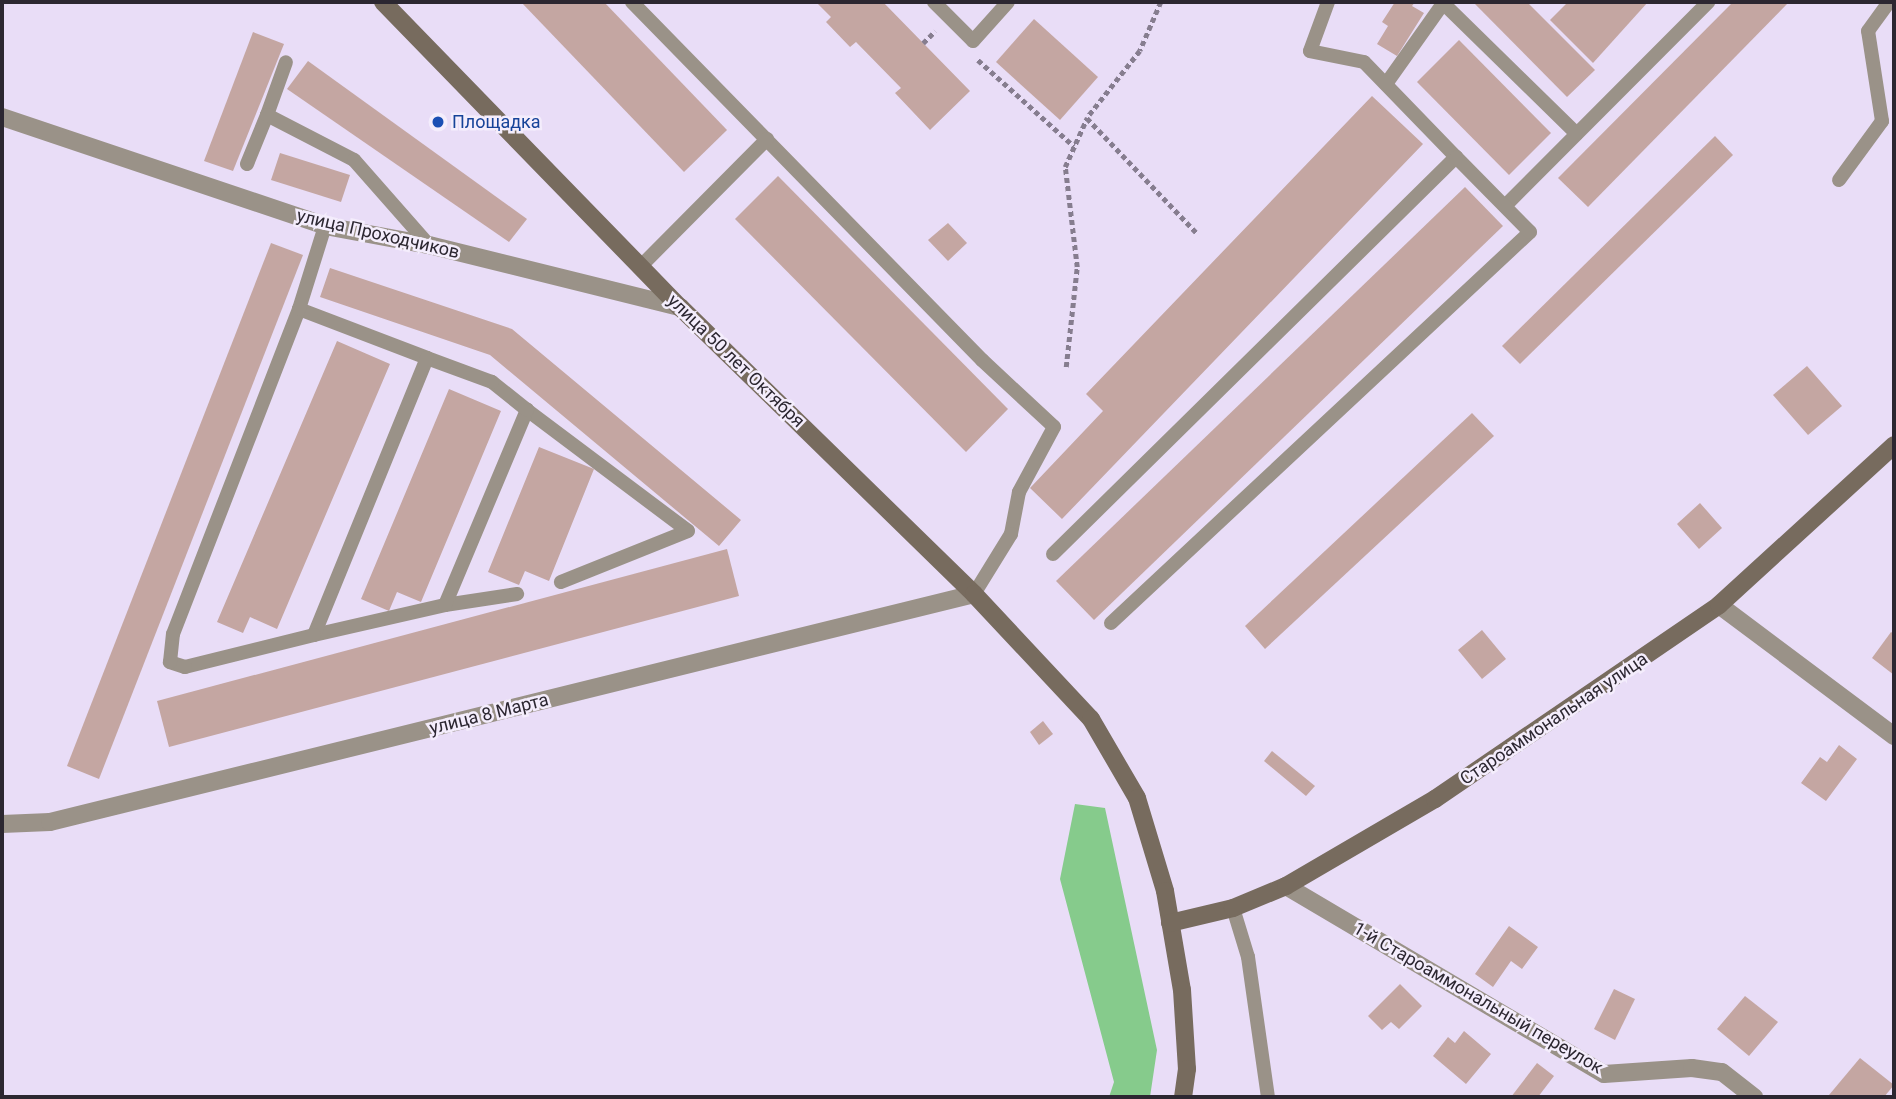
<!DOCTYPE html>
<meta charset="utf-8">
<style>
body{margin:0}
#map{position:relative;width:1896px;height:1099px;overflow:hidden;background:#e9ddf7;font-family:Roboto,sans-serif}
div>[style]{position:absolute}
.green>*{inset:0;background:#86cb8c}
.building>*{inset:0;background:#c4a6a2}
.path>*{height:4.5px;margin-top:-2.25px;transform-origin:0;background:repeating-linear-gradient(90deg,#867d8f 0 5px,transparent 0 8.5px)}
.lane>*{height:14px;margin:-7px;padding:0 7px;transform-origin:7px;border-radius:7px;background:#9a9288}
.street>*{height:18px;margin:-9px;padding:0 9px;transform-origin:9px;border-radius:9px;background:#9a9288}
.secondary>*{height:18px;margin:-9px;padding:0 9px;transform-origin:9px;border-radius:9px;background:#776b5e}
.dots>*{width:19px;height:19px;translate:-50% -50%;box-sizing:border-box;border:4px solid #f4edfc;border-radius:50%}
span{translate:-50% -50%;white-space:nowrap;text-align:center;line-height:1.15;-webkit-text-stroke:5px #f4edfc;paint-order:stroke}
.transit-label{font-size:18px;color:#164399}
.left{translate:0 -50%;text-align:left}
.street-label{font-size:18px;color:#2c2731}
.frame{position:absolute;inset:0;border:4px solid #2c2731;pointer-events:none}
</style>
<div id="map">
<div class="green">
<i style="clip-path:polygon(1075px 804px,1105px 808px,1157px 1050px,1150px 1097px,1109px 1097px,1114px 1082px,1060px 879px)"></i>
</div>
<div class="building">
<i style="clip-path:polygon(521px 2px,604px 2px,727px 130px,684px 172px)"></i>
<i style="clip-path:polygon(816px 2px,883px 2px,970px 91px,930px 130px,895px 93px,901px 88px,856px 42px,850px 47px,826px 22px,831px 17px)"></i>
<i style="clip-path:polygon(1395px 2px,1415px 2px,1412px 6px,1424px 13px,1397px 56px,1377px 44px,1388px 26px,1382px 22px)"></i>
<i style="clip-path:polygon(1473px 2px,1527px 2px,1595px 70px,1567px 97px)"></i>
<i style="clip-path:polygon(1568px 2px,1648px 2px,1593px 63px,1550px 20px)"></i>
<i style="clip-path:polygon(1733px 2px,1789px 2px,1588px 207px,1558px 178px)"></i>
<i style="clip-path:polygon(1034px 19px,1098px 77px,1060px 120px,996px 62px)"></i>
<i style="clip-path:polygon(253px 32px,284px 44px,233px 171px,204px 161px)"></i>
<i style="clip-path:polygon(1459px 40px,1551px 133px,1509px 175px,1417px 82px)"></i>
<i style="clip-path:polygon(308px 61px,527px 219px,509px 242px,287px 89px)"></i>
<i style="clip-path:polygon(1372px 96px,1423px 144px,1062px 519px,1030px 488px,1103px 411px,1086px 394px)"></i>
<i style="clip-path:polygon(1715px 136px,1733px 155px,1520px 364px,1502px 346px)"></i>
<i style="clip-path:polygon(280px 153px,350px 175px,341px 202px,271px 180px)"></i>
<i style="clip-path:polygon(778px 176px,1008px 409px,966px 452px,735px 219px)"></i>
<i style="clip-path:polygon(1465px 187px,1503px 226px,1094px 620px,1056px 581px)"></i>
<i style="clip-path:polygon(948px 223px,967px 243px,948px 261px,928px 240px)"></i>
<i style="clip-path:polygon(271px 243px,303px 255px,99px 779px,67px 766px)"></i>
<i style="clip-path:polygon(330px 268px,512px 329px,741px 520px,719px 546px,490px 355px,320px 297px)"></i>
<i style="clip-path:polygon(337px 341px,390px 364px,277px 629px,250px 617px,243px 633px,217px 622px)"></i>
<i style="clip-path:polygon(1807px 366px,1842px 406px,1808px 435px,1773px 395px)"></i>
<i style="clip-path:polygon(449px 389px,501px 411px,421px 602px,397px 592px,389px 611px,361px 599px)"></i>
<i style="clip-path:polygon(1472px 413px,1494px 436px,1265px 649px,1245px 626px)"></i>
<i style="clip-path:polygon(539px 447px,594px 469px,549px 581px,525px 571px,519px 585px,488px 572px)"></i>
<i style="clip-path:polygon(1700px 503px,1722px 528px,1699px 549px,1677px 524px)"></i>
<i style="clip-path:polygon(727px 549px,739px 596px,169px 747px,157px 701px)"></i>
<i style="clip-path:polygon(1482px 630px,1506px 659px,1482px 679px,1458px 650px)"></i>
<i style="clip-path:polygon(1891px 632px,1894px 634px,1894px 675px,1872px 658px)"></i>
<i style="clip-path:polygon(1043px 721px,1053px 734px,1039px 745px,1030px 732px)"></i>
<i style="clip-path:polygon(1839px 745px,1857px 759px,1826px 801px,1801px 783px,1820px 757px,1827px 762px)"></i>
<i style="clip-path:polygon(1272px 751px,1315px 786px,1306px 796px,1264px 761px)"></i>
<i style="clip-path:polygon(1509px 926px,1538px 947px,1522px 969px,1511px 961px,1493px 987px,1475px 974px)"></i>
<i style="clip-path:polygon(1400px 984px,1422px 1006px,1399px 1029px,1391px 1022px,1382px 1030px,1368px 1016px)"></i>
<i style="clip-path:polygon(1614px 989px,1635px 999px,1615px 1040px,1594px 1029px)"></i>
<i style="clip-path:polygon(1745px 996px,1778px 1022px,1749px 1056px,1717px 1029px)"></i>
<i style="clip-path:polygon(1464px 1031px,1491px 1054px,1466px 1084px,1433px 1056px,1448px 1037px,1455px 1043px)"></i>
<i style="clip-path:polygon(1860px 1058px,1894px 1085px,1884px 1097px,1832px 1097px,1829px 1095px)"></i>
<i style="clip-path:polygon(1537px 1063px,1554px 1076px,1538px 1097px,1511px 1097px)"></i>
</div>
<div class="path">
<i style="left:1161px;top:2px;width:53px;rotate:113.2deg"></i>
<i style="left:1140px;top:51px;width:85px;rotate:128.3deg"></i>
<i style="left:1087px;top:118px;width:158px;rotate:46.3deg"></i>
<i style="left:923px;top:43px;width:17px;rotate:-45deg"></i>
<i style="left:978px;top:60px;width:129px;rotate:41.9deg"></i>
<i style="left:1066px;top:367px;width:101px;rotate:-83.7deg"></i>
<i style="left:1077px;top:267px;width:101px;rotate:-96.8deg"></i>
<i style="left:1065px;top:167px;width:54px;rotate:-65.8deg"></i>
</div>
<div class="lane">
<i style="left:632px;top:2px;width:501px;rotate:45.65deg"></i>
<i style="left:982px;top:360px;width:98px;rotate:42.9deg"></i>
<i style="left:1054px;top:427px;width:74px;rotate:118.3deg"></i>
<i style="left:1019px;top:492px;width:43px;rotate:100.8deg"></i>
<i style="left:1011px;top:534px;width:70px;rotate:121.7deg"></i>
<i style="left:934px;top:2px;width:55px;rotate:45deg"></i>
<i style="left:973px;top:41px;width:52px;rotate:-48.1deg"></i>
<i style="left:1443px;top:3px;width:187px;rotate:44.4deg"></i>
<i style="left:1386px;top:84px;width:100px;rotate:-54.7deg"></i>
<i style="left:267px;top:115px;width:56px;rotate:-70.3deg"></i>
<i style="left:247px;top:164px;width:53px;rotate:-67.8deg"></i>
<i style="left:267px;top:115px;width:98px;rotate:27.3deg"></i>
<i style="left:354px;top:160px;width:113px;rotate:48.6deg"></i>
<i style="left:1839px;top:180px;width:73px;rotate:-53.9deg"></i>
<i style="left:1882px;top:121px;width:91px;rotate:-98.8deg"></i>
<i style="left:1868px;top:31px;width:36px;rotate:-54deg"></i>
<i style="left:1505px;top:206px;width:288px;rotate:-45.1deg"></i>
<i style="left:641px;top:266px;width:179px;rotate:-45.2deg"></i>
<i style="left:299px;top:309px;width:137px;rotate:20.9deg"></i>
<i style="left:527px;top:410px;width:201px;rotate:36.9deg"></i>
<i style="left:688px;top:531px;width:137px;rotate:158.1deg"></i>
<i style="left:1053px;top:554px;width:566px;rotate:-44.57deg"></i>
<i style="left:1456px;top:157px;width:132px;rotate:-134.1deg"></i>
<i style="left:1364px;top:62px;width:55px;rotate:-168.5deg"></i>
<i style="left:1310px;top:51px;width:52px;rotate:-69.8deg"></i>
<i style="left:445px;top:605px;width:73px;rotate:-8.7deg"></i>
<i style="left:1111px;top:623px;width:573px;rotate:-43.02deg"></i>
<i style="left:1530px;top:232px;width:105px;rotate:-134.6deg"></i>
<i style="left:314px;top:635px;width:134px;rotate:-12.9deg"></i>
<i style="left:445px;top:605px;width:212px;rotate:-67.2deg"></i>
<i style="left:527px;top:410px;width:45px;rotate:-141.3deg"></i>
<i style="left:492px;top:382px;width:69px;rotate:-159.7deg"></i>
<i style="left:427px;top:358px;width:299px;rotate:112.2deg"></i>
<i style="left:314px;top:635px;width:133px;rotate:166.1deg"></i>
<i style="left:185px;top:667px;width:16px;rotate:-162deg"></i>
<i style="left:170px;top:662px;width:28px;rotate:-84deg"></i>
<i style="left:173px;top:634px;width:349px;rotate:-68.8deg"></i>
<i style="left:299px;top:309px;width:87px;rotate:-72.6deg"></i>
<i style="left:1233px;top:908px;width:51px;rotate:73deg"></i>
<i style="left:1248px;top:957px;width:141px;rotate:81.9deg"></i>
</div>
<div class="street">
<i style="left:2px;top:117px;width:341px;rotate:18.6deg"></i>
<i style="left:325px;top:226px;width:106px;rotate:10.4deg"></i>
<i style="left:429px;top:245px;width:259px;rotate:13.9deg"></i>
<i style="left:1719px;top:605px;width:219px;rotate:36.8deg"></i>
<i style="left:2px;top:824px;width:48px;rotate:-2.4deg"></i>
<i style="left:50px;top:822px;width:952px;rotate:-13.86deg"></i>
<i style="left:1286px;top:886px;width:369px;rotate:30.6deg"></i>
<i style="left:1604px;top:1074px;width:88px;rotate:-3.9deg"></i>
<i style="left:1692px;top:1068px;width:30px;rotate:8deg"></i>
<i style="left:1722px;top:1072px;width:41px;rotate:38deg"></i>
</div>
<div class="secondary">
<i style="left:383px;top:2px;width:426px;rotate:45.8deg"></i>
<i style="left:680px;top:307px;width:411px;rotate:44.3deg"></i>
<i style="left:974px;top:594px;width:171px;rotate:46.9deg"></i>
<i style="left:1091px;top:719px;width:91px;rotate:59.8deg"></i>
<i style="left:1137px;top:798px;width:97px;rotate:73.2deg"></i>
<i style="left:1165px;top:891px;width:100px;rotate:80.3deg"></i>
<i style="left:1182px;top:990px;width:79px;rotate:86.4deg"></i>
<i style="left:1187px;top:1069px;width:28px;rotate:98deg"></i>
<i style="left:1170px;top:923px;width:65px;rotate:-13.4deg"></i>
<i style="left:1233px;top:908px;width:57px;rotate:-22.5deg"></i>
<i style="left:1286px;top:886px;width:173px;rotate:-30.3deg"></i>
<i style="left:1435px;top:799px;width:344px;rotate:-34.3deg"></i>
<i style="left:1719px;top:605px;width:237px;rotate:-42.4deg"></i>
</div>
<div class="dots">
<i style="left:438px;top:122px;background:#1a4fb4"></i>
</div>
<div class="transit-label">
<span class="left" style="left:452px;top:122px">Площадка</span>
</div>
<div class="street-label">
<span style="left:378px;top:234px;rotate:13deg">улица Проходчиков</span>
<span style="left:736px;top:361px;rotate:44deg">улица 50 лет Октября</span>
<span style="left:489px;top:714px;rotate:-14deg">улица 8 Марта</span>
<span style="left:1554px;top:719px;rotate:-34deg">Староаммональная улица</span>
<span style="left:1478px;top:998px;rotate:30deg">1-й Староаммональный переулок</span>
</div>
<div class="frame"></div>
</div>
